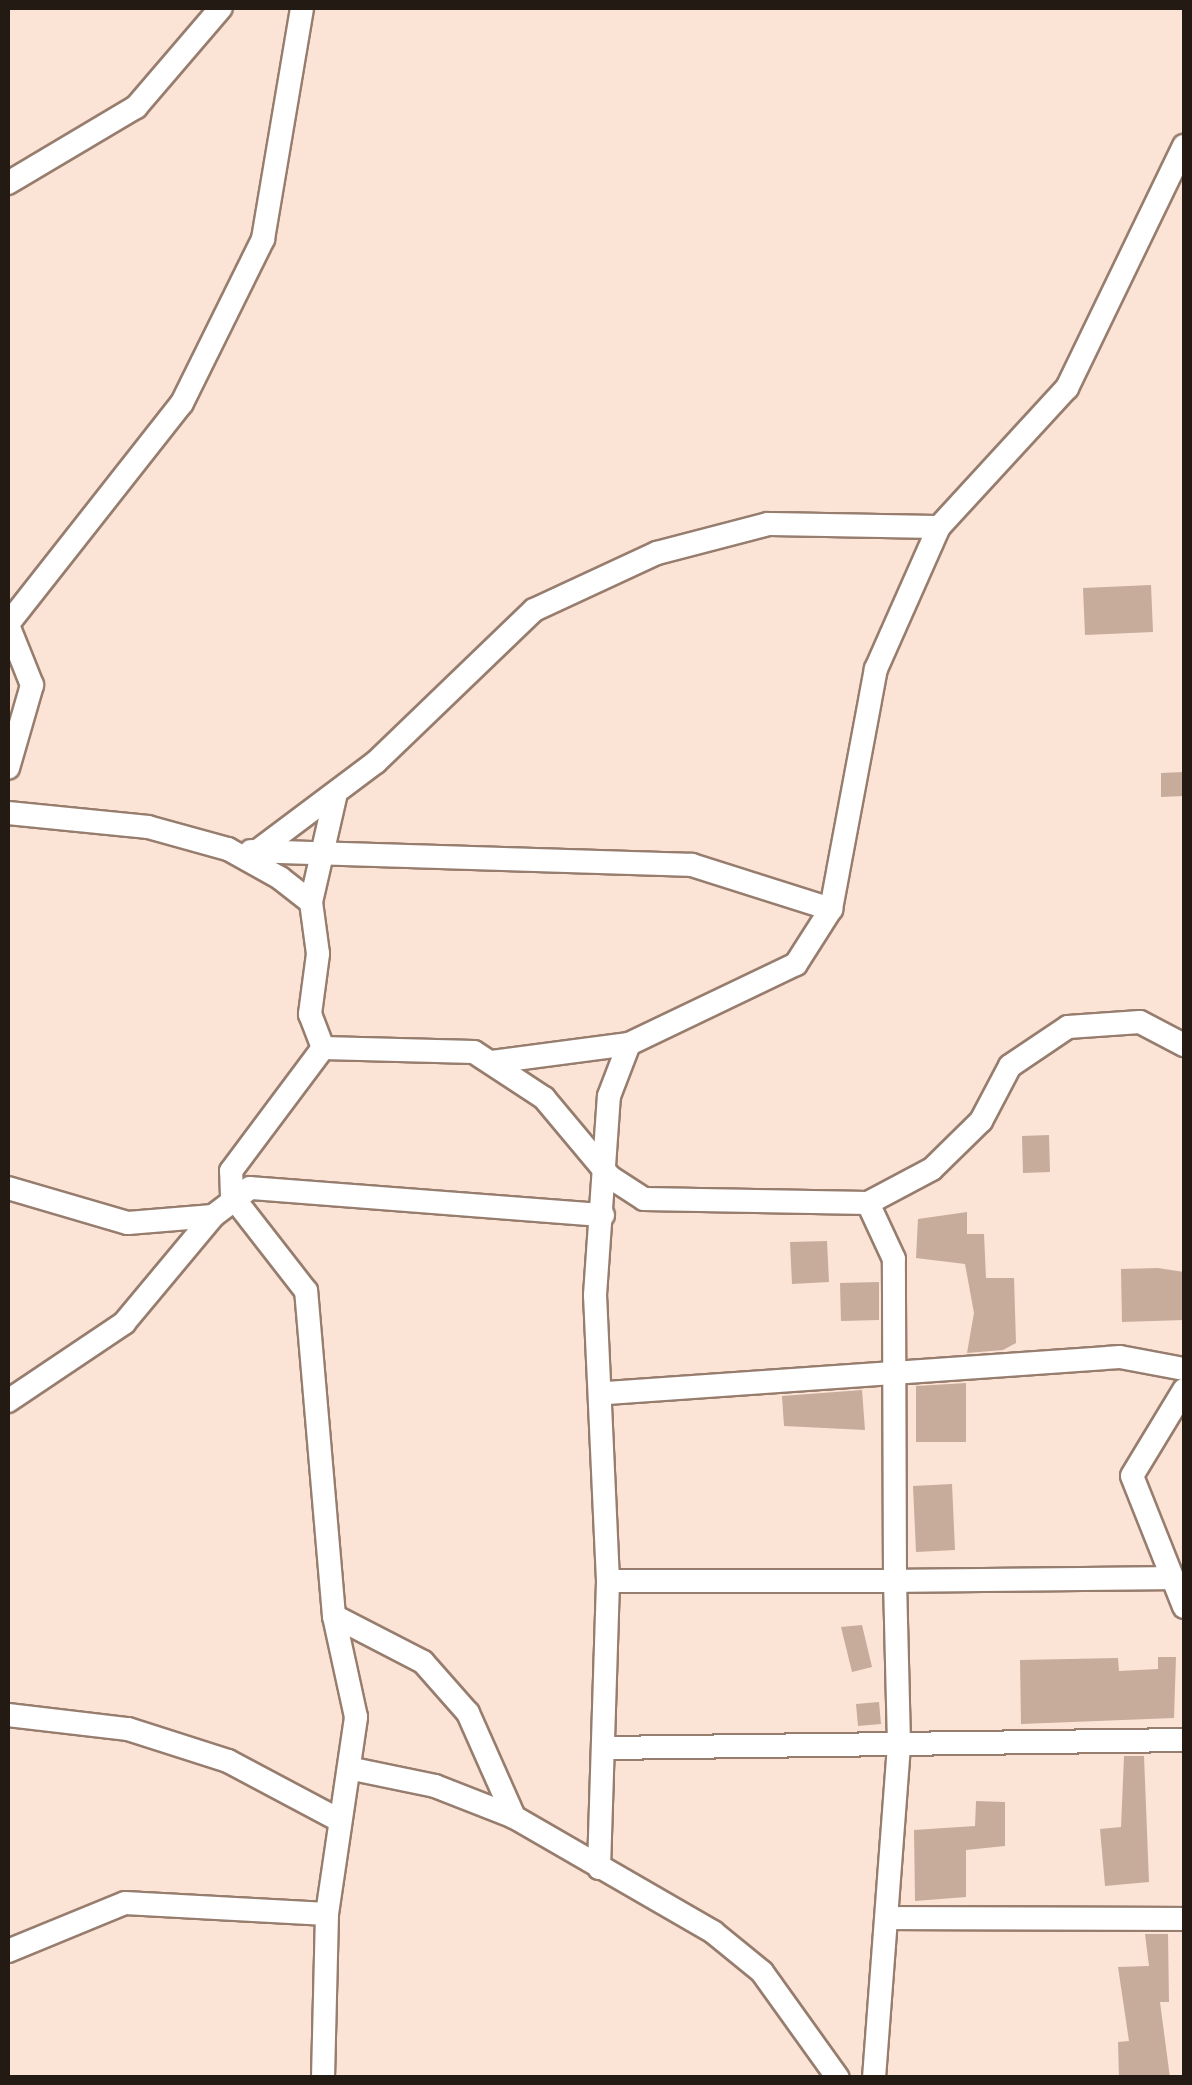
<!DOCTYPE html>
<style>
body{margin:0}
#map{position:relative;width:1192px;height:2085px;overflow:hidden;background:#fbe3d6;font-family:"Open Sans",sans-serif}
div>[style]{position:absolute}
.building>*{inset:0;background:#c7ac9b}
.roads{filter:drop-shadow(2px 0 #977d6e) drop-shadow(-2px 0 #977d6e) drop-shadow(0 2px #977d6e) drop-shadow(0 -2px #977d6e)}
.street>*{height:22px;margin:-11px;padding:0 11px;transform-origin:11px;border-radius:11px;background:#fff}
span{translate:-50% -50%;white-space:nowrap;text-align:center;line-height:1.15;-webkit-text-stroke:10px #fbe3d6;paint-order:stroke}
.frame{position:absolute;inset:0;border:10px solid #241a14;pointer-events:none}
</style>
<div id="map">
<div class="building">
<i style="clip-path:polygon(1151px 585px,1153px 632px,1085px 635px,1083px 588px)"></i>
<i style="clip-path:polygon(1184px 772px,1184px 796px,1161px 797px,1161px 773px)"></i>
<i style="clip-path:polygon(1049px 1135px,1050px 1172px,1023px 1173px,1022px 1136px)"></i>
<i style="clip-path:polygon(967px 1212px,967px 1234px,984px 1234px,986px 1278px,1014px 1278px,1016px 1343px,1003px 1350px,967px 1353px,974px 1313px,965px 1264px,916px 1258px,918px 1219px)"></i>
<i style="clip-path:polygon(827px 1241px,829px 1282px,792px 1284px,790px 1242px)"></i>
<i style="clip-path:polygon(1158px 1268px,1184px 1272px,1184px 1320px,1122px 1322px,1121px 1269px)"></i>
<i style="clip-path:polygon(879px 1282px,879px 1320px,841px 1321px,840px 1283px)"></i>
<i style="clip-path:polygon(966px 1383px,966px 1442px,916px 1442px,916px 1386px)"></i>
<i style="clip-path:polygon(862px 1390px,865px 1430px,784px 1426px,782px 1396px)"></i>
<i style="clip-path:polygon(952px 1484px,955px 1550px,916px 1552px,913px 1486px)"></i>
<i style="clip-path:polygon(862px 1625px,872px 1667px,852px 1672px,841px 1627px)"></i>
<i style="clip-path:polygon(1158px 1657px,1176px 1657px,1174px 1718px,1021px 1724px,1020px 1660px,1118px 1658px,1119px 1671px,1158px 1669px)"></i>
<i style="clip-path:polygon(879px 1702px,881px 1724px,858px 1726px,856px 1704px)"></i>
<i style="clip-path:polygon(1124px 1756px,1144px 1756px,1149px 1882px,1105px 1886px,1100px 1829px,1121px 1827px)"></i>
<i style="clip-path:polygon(976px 1801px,1005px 1802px,1005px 1846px,966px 1850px,966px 1897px,915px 1901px,914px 1830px,975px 1826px)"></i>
<i style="clip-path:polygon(1145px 1934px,1168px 1934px,1169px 2002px,1160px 2002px,1170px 2078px,1119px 2078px,1118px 2042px,1129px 2041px,1118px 1967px,1149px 1966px)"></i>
</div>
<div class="roads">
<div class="street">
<i style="left:8px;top:183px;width:149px;rotate:-30.7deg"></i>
<i style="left:136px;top:107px;width:130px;rotate:-49.4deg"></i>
<i style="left:8px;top:624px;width:281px;rotate:-51.8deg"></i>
<i style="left:182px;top:403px;width:183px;rotate:-63.7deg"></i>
<i style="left:263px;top:239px;width:234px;rotate:-80.4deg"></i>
<i style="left:8px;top:625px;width:65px;rotate:68.2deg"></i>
<i style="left:32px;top:685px;width:86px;rotate:106.1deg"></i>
<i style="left:8px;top:813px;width:141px;rotate:5.7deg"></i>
<i style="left:148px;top:827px;width:83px;rotate:15.4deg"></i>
<i style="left:228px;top:849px;width:60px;rotate:29.1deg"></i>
<i style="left:280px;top:878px;width:39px;rotate:38deg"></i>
<i style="left:311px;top:902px;width:52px;rotate:82.3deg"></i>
<i style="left:318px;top:954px;width:61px;rotate:97.6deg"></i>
<i style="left:310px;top:1014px;width:36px;rotate:69deg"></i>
<i style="left:323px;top:1048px;width:151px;rotate:1.5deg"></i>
<i style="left:474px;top:1052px;width:84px;rotate:33.3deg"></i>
<i style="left:544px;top:1098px;width:103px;rotate:50.1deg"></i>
<i style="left:610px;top:1177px;width:40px;rotate:32.9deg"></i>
<i style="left:644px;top:1199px;width:224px;rotate:1deg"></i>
<i style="left:868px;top:1203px;width:72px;rotate:-28deg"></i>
<i style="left:932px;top:1169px;width:69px;rotate:-44.4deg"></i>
<i style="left:981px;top:1121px;width:62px;rotate:-62.2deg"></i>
<i style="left:1010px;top:1066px;width:70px;rotate:-33.9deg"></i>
<i style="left:1068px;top:1027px;width:72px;rotate:-4deg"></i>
<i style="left:1140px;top:1022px;width:50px;rotate:27.6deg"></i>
<i style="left:251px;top:851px;width:441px;rotate:1.8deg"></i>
<i style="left:692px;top:865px;width:146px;rotate:17.6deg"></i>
<i style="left:256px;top:852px;width:150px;rotate:-36.9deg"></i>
<i style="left:376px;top:762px;width:219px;rotate:-43.9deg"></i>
<i style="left:534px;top:610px;width:136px;rotate:-24.9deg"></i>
<i style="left:657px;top:553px;width:115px;rotate:-14.6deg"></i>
<i style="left:768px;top:524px;width:171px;rotate:1deg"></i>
<i style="left:311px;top:902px;width:108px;rotate:-77.1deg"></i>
<i style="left:492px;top:1062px;width:138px;rotate:-7.5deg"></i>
<i style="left:8px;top:1188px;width:125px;rotate:16.3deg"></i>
<i style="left:128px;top:1223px;width:85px;rotate:-4.7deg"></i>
<i style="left:1184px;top:1390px;width:100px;rotate:121.2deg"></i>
<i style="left:1132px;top:1476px;width:141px;rotate:68.3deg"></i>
<i style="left:607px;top:1393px;width:514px;rotate:-4.01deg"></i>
<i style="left:1120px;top:1357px;width:65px;rotate:10.6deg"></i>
<i style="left:8px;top:1401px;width:140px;rotate:-33.9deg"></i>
<i style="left:124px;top:1323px;width:139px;rotate:-50.2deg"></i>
<i style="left:213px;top:1216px;width:46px;rotate:-37.1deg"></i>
<i style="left:250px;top:1188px;width:354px;rotate:4.4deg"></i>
<i style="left:608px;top:1581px;width:287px"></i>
<i style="left:895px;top:1581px;width:322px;rotate:-90.2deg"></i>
<i style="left:894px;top:1259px;width:62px;rotate:-114.9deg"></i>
<i style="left:334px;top:1616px;width:100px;rotate:27.3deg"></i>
<i style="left:423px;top:1662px;width:68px;rotate:48.6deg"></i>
<i style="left:468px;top:1713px;width:114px;rotate:66.1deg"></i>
<i style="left:8px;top:1715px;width:121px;rotate:6.7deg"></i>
<i style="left:128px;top:1729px;width:105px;rotate:17.7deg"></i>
<i style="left:228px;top:1761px;width:123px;rotate:28deg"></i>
<i style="left:606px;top:1748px;width:578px;rotate:-0.79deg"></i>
<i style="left:353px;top:1769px;width:84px;rotate:11.7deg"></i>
<i style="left:435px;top:1786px;width:85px;rotate:21.4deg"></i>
<i style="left:514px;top:1817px;width:230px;rotate:30deg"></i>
<i style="left:713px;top:1932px;width:63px;rotate:39.2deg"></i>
<i style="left:762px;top:1972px;width:130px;rotate:54.4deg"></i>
<i style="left:599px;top:1868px;width:287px;rotate:-88.2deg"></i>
<i style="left:608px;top:1581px;width:286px;rotate:-92.6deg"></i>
<i style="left:595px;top:1295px;width:199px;rotate:-86deg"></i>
<i style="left:609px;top:1096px;width:56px;rotate:-69deg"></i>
<i style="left:629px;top:1044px;width:185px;rotate:-25.6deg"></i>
<i style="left:796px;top:964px;width:65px;rotate:-57.5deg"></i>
<i style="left:831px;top:909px;width:244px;rotate:-79.4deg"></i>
<i style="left:876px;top:669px;width:155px;rotate:-66.1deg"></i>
<i style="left:939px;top:527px;width:189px;rotate:-47.4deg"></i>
<i style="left:1067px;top:388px;width:269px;rotate:-64.2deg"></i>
<i style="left:888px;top:1918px;width:296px;rotate:0.2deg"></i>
<i style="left:8px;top:1951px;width:126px;rotate:-22.3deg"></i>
<i style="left:125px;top:1903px;width:202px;rotate:3.1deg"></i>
<i style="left:323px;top:2078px;width:164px;rotate:-88.6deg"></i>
<i style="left:327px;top:1914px;width:199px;rotate:-81.6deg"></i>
<i style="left:356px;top:1717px;width:103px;rotate:-102.3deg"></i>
<i style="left:334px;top:1616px;width:326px;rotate:-94.9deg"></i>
<i style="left:306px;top:1291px;width:120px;rotate:-127.9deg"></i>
<i style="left:232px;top:1196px;width:25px;rotate:-92deg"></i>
<i style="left:231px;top:1171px;width:154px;rotate:-53.2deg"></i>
<i style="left:874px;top:2078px;width:335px;rotate:-85.7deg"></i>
<i style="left:899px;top:1744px;width:163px;rotate:-91.4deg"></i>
<i style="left:895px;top:1581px;width:275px;rotate:-0.6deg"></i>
</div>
</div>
<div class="frame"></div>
</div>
